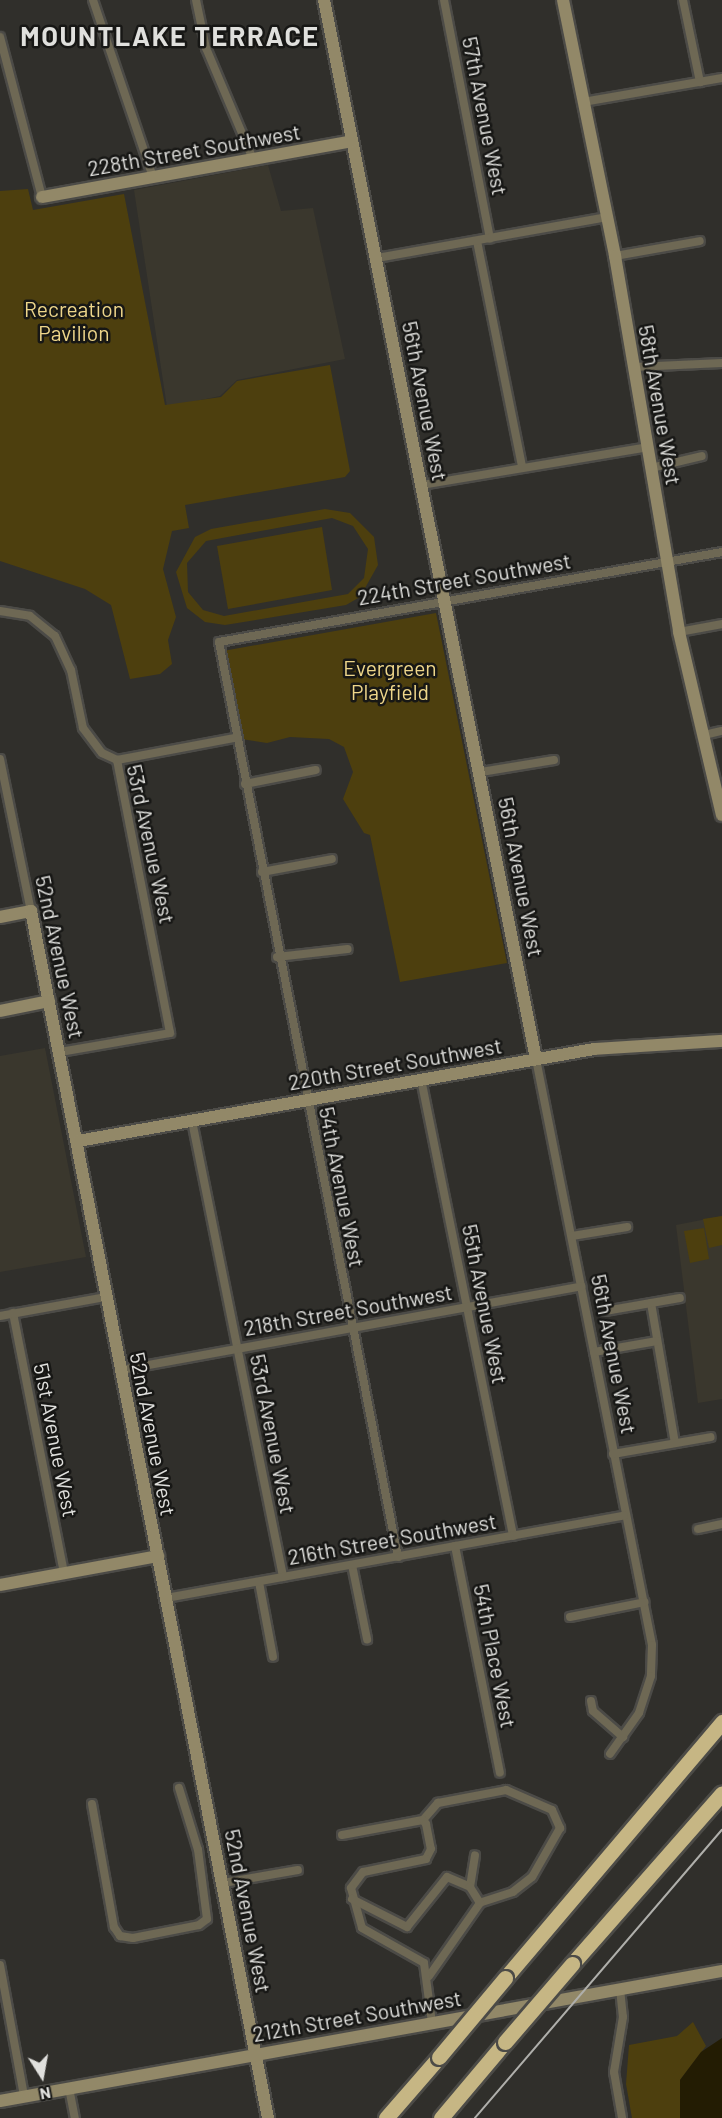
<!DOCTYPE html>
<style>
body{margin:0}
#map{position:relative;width:722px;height:2118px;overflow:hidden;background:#302f2b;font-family:Barlow,sans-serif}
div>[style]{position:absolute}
.built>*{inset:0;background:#3a372d}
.green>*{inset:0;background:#4d3f0e}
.water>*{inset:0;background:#231c03}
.roads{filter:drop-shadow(2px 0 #4c4b47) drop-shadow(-2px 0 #4c4b47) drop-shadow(0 2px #4c4b47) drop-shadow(0 -2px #4c4b47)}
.street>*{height:8px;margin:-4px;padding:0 4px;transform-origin:4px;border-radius:4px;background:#6e6854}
.secondary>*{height:12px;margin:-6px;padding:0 6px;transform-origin:6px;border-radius:6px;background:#928868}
.highway>*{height:15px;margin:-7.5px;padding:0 7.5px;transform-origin:7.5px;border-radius:7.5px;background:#c6b684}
.tram>*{height:1.5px;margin:-0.75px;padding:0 0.75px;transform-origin:0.75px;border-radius:0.75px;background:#afafab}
.bridges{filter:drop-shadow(2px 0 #4c4b47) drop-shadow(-2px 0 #4c4b47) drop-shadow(0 2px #4c4b47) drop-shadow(0 -2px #4c4b47)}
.highway-bridge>*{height:15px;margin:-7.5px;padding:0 7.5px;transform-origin:7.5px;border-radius:7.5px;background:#c6b684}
span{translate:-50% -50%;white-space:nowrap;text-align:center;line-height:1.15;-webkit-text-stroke:5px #171715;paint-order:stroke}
.street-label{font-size:21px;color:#e0e0dd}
.park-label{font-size:21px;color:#eed68a}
.district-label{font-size:27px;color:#e0e0dd;font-weight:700;letter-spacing:1.5px}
.north{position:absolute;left:12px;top:2046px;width:60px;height:60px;-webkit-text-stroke:4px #171715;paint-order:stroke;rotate:169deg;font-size:16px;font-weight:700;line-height:24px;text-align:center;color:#e0e0dd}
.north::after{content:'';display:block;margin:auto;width:21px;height:27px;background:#e0e0dd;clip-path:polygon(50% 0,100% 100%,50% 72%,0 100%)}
</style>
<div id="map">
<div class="built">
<i style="clip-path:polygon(268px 165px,281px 211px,313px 208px,345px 359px,237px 380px,220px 396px,167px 407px,134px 190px)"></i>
<i style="clip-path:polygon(45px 1048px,86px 1257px,0 1272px,0 1056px)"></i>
<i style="clip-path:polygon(722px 1216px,722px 1399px,698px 1403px,676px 1225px)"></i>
</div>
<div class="green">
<i style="clip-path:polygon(28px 189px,33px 210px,124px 194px,165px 405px,221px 397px,237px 381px,330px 365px,350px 471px,345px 477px,185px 505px,189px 528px,172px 531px,163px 569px,176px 617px,168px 640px,172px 664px,160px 674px,130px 679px,111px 605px,85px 589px,0 561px,0 191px)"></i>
<i style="clip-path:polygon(evenodd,325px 509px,350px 513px,374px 537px,378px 565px,360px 597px,346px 605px,225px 625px,205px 622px,187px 608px,176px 572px,195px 537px,211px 529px,325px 509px,332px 518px,353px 526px,368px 549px,364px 578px,348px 594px,224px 616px,203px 610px,188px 592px,187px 563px,206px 541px,332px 518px)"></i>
<i style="clip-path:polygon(322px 527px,332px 590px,228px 609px,217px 546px)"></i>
<i style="clip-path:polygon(436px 613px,507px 963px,400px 982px,370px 835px,364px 833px,343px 799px,353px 772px,344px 747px,329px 739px,290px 737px,267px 743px,241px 739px,223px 651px)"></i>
<i style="clip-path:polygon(722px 1216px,722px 1245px,709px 1248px,703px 1219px)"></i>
<i style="clip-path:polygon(704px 1228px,709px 1259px,690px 1263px,684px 1231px)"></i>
<i style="clip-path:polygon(693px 2022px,706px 2046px,680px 2080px,680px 2118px,632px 2118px,626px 2084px,629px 2045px,677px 2036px)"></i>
</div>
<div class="water">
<i style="clip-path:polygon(722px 2038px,722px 2118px,680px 2118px,680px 2080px,701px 2052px)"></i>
</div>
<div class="roads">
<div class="street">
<i style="left:93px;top:0;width:187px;rotate:71.3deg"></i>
<i style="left:196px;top:0;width:49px;rotate:78.2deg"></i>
<i style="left:206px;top:48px;width:121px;rotate:67.1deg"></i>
<i style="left:444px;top:0;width:243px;rotate:79.1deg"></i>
<i style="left:683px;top:0;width:84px;rotate:78.3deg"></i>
<i style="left:0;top:37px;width:165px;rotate:75.3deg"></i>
<i style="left:583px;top:102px;width:141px;rotate:-9.8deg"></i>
<i style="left:477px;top:241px;width:230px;rotate:78.7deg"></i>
<i style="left:615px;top:256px;width:86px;rotate:-10deg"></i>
<i style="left:377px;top:258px;width:234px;rotate:-10.1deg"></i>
<i style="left:634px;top:367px;width:88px;rotate:-2.6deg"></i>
<i style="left:651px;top:468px;width:52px;rotate:-13.2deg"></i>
<i style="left:422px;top:485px;width:229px;rotate:-9.5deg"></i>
<i style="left:0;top:611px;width:30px;rotate:9deg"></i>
<i style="left:30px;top:616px;width:32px;rotate:39deg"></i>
<i style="left:55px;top:636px;width:38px;rotate:65deg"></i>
<i style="left:71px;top:670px;width:59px;rotate:78.3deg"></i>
<i style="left:83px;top:728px;width:31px;rotate:53deg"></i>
<i style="left:102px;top:753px;width:17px;rotate:25deg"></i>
<i style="left:117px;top:760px;width:278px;rotate:79deg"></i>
<i style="left:170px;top:1033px;width:112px;rotate:170.2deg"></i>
<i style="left:679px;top:632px;width:44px;rotate:-10.5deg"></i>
<i style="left:704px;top:735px;width:18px;rotate:-13deg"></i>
<i style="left:0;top:759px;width:155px;rotate:78.5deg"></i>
<i style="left:117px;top:760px;width:120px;rotate:-10.6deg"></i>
<i style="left:481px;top:772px;width:74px;rotate:-9.3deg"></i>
<i style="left:245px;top:784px;width:72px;rotate:-11.2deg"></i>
<i style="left:262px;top:872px;width:71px;rotate:-10.5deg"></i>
<i style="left:277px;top:957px;width:71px;rotate:-6.4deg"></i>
<i style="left:536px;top:1059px;width:597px;rotate:78.8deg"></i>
<i style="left:652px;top:1645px;width:31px;rotate:92deg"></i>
<i style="left:651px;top:1676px;width:39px;rotate:108deg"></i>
<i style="left:639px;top:1713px;width:50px;rotate:125.3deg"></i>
<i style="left:421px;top:1079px;width:466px;rotate:78.6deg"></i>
<i style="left:192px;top:1121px;width:465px;rotate:78.7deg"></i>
<i style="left:572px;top:1236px;width:56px;rotate:-9.3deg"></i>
<i style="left:651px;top:1303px;width:142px;rotate:80.3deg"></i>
<i style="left:605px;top:1311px;width:76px;rotate:-9.8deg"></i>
<i style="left:13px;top:1313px;width:265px;rotate:78.9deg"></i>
<i style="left:0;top:1316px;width:108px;rotate:-10.2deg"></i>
<i style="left:594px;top:1352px;width:64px;rotate:-9.9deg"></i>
<i style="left:121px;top:1370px;width:468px;rotate:-10.3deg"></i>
<i style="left:613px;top:1454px;width:99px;rotate:-9.8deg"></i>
<i style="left:698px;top:1529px;width:25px;rotate:-12deg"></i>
<i style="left:455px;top:1546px;width:231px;rotate:78.8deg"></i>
<i style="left:398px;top:1557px;width:932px;rotate:-101.07deg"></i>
<i style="left:219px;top:642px;width:511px;rotate:-10.14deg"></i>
<i style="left:352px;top:1565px;width:76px;rotate:78.5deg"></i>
<i style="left:259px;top:1582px;width:76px;rotate:79.4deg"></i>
<i style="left:166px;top:1598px;width:465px;rotate:-10.2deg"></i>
<i style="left:570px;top:1617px;width:76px;rotate:-11.3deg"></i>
<i style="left:591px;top:1701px;width:10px;rotate:79deg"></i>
<i style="left:593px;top:1711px;width:40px;rotate:41deg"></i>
<i style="left:92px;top:1804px;width:125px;rotate:79.9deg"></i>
<i style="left:114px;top:1927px;width:11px;rotate:56deg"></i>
<i style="left:120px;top:1936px;width:13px;rotate:9deg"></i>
<i style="left:133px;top:1938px;width:67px;rotate:-11.1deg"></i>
<i style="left:199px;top:1925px;width:10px;rotate:-37deg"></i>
<i style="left:207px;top:1919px;width:70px;rotate:-97.4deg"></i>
<i style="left:198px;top:1850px;width:65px;rotate:-107deg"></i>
<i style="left:423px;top:1820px;width:23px;rotate:-49deg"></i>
<i style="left:438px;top:1803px;width:69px;rotate:-10.8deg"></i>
<i style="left:506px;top:1790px;width:50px;rotate:23.5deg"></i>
<i style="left:552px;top:1810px;width:20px;rotate:66deg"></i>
<i style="left:560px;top:1828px;width:56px;rotate:119.7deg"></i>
<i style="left:532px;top:1877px;width:24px;rotate:142deg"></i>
<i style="left:513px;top:1892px;width:35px;rotate:162deg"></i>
<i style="left:480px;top:1903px;width:89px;rotate:124.9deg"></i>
<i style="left:342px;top:1835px;width:82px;rotate:-10.5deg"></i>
<i style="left:423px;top:1820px;width:5px;rotate:53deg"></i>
<i style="left:426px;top:1824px;width:25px;rotate:79deg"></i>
<i style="left:431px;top:1849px;width:11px;rotate:117deg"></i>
<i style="left:426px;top:1859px;width:64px;rotate:168.3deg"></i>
<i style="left:363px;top:1872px;width:20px;rotate:127deg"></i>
<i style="left:351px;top:1888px;width:41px;rotate:74.6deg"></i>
<i style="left:362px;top:1928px;width:71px;rotate:29.4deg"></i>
<i style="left:424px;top:1963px;width:61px;rotate:82.4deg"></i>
<i style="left:223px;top:1883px;width:76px;rotate:-9.8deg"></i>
<i style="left:470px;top:1887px;width:32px;rotate:-81deg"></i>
<i style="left:352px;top:1899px;width:62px;rotate:27deg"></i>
<i style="left:407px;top:1927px;width:64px;rotate:-51.3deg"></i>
<i style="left:447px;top:1877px;width:25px;rotate:23deg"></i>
<i style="left:470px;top:1887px;width:19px;rotate:58deg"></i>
<i style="left:0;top:1965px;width:133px;rotate:79.6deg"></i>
<i style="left:620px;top:1989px;width:28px;rotate:84deg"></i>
<i style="left:623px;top:2017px;width:56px;rotate:99.3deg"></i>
<i style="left:614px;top:2072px;width:47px;rotate:80.1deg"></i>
<i style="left:69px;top:2088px;width:31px;rotate:79deg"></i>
</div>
<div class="secondary">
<i style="left:324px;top:0;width:1080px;rotate:78.68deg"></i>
<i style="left:563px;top:0;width:261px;rotate:78.5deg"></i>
<i style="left:615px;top:256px;width:381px;rotate:80.3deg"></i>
<i style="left:679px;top:632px;width:188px;rotate:76.8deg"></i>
<i style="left:42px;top:197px;width:315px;rotate:-10.2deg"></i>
<i style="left:0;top:917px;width:32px;rotate:-11deg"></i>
<i style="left:31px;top:911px;width:1230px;rotate:78.89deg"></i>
<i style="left:0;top:1011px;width:50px;rotate:-11.5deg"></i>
<i style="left:78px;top:1141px;width:524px;rotate:-10.11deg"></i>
<i style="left:594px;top:1049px;width:128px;rotate:-3.6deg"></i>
<i style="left:0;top:1585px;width:161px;rotate:-10.4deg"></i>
<i style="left:0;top:2101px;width:734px;rotate:-10.21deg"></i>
</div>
<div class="highway">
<i style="left:572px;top:1964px;width:227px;rotate:-48.7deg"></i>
<i style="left:505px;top:1978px;width:336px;rotate:-49.7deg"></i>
<i style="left:386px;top:2118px;width:81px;rotate:-49deg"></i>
<i style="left:441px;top:2118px;width:99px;rotate:-49.9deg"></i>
</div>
</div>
<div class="tram">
<i style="left:475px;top:2118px;width:379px;rotate:-49.4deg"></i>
</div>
<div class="bridges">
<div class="highway-bridge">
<i style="left:505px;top:2042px;width:103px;rotate:-49.3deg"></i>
<i style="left:439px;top:2057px;width:103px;rotate:-50.1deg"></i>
</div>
</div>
<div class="street-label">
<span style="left:485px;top:116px;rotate:79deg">57th Avenue West</span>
<span style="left:194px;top:150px;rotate:-10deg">228th Street Southwest</span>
<span style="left:425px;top:401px;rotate:79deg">56th Avenue West</span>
<span style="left:660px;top:405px;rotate:80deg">58th Avenue West</span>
<span style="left:464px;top:579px;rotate:-10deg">224th Street Southwest</span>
<span style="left:151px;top:844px;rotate:78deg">53rd Avenue West</span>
<span style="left:521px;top:877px;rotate:79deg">56th Avenue West</span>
<span style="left:60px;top:957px;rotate:78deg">52nd Avenue West</span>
<span style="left:395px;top:1064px;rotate:-10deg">220th Street Southwest</span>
<span style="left:342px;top:1187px;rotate:79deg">54th Avenue West</span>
<span style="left:485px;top:1304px;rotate:79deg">55th Avenue West</span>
<span style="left:348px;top:1310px;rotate:-10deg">218th Street Southwest</span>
<span style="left:614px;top:1354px;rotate:79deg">56th Avenue West</span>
<span style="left:153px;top:1434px;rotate:79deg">52nd Avenue West</span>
<span style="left:273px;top:1434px;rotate:79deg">53rd Avenue West</span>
<span style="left:56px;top:1440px;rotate:79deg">51st Avenue West</span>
<span style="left:392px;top:1539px;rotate:-10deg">216th Street Southwest</span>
<span style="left:495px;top:1656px;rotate:79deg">54th Place West</span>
<span style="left:248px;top:1911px;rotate:79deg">52nd Avenue West</span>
<span style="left:357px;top:2016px;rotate:-10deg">212th Street Southwest</span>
</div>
<div class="park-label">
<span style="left:74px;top:321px">Recreation<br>Pavilion</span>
<span style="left:390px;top:680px">Evergreen<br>Playfield</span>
</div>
<div class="district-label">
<span style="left:170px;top:36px">MOUNTLAKE TERRACE</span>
</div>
<div class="north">N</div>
</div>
